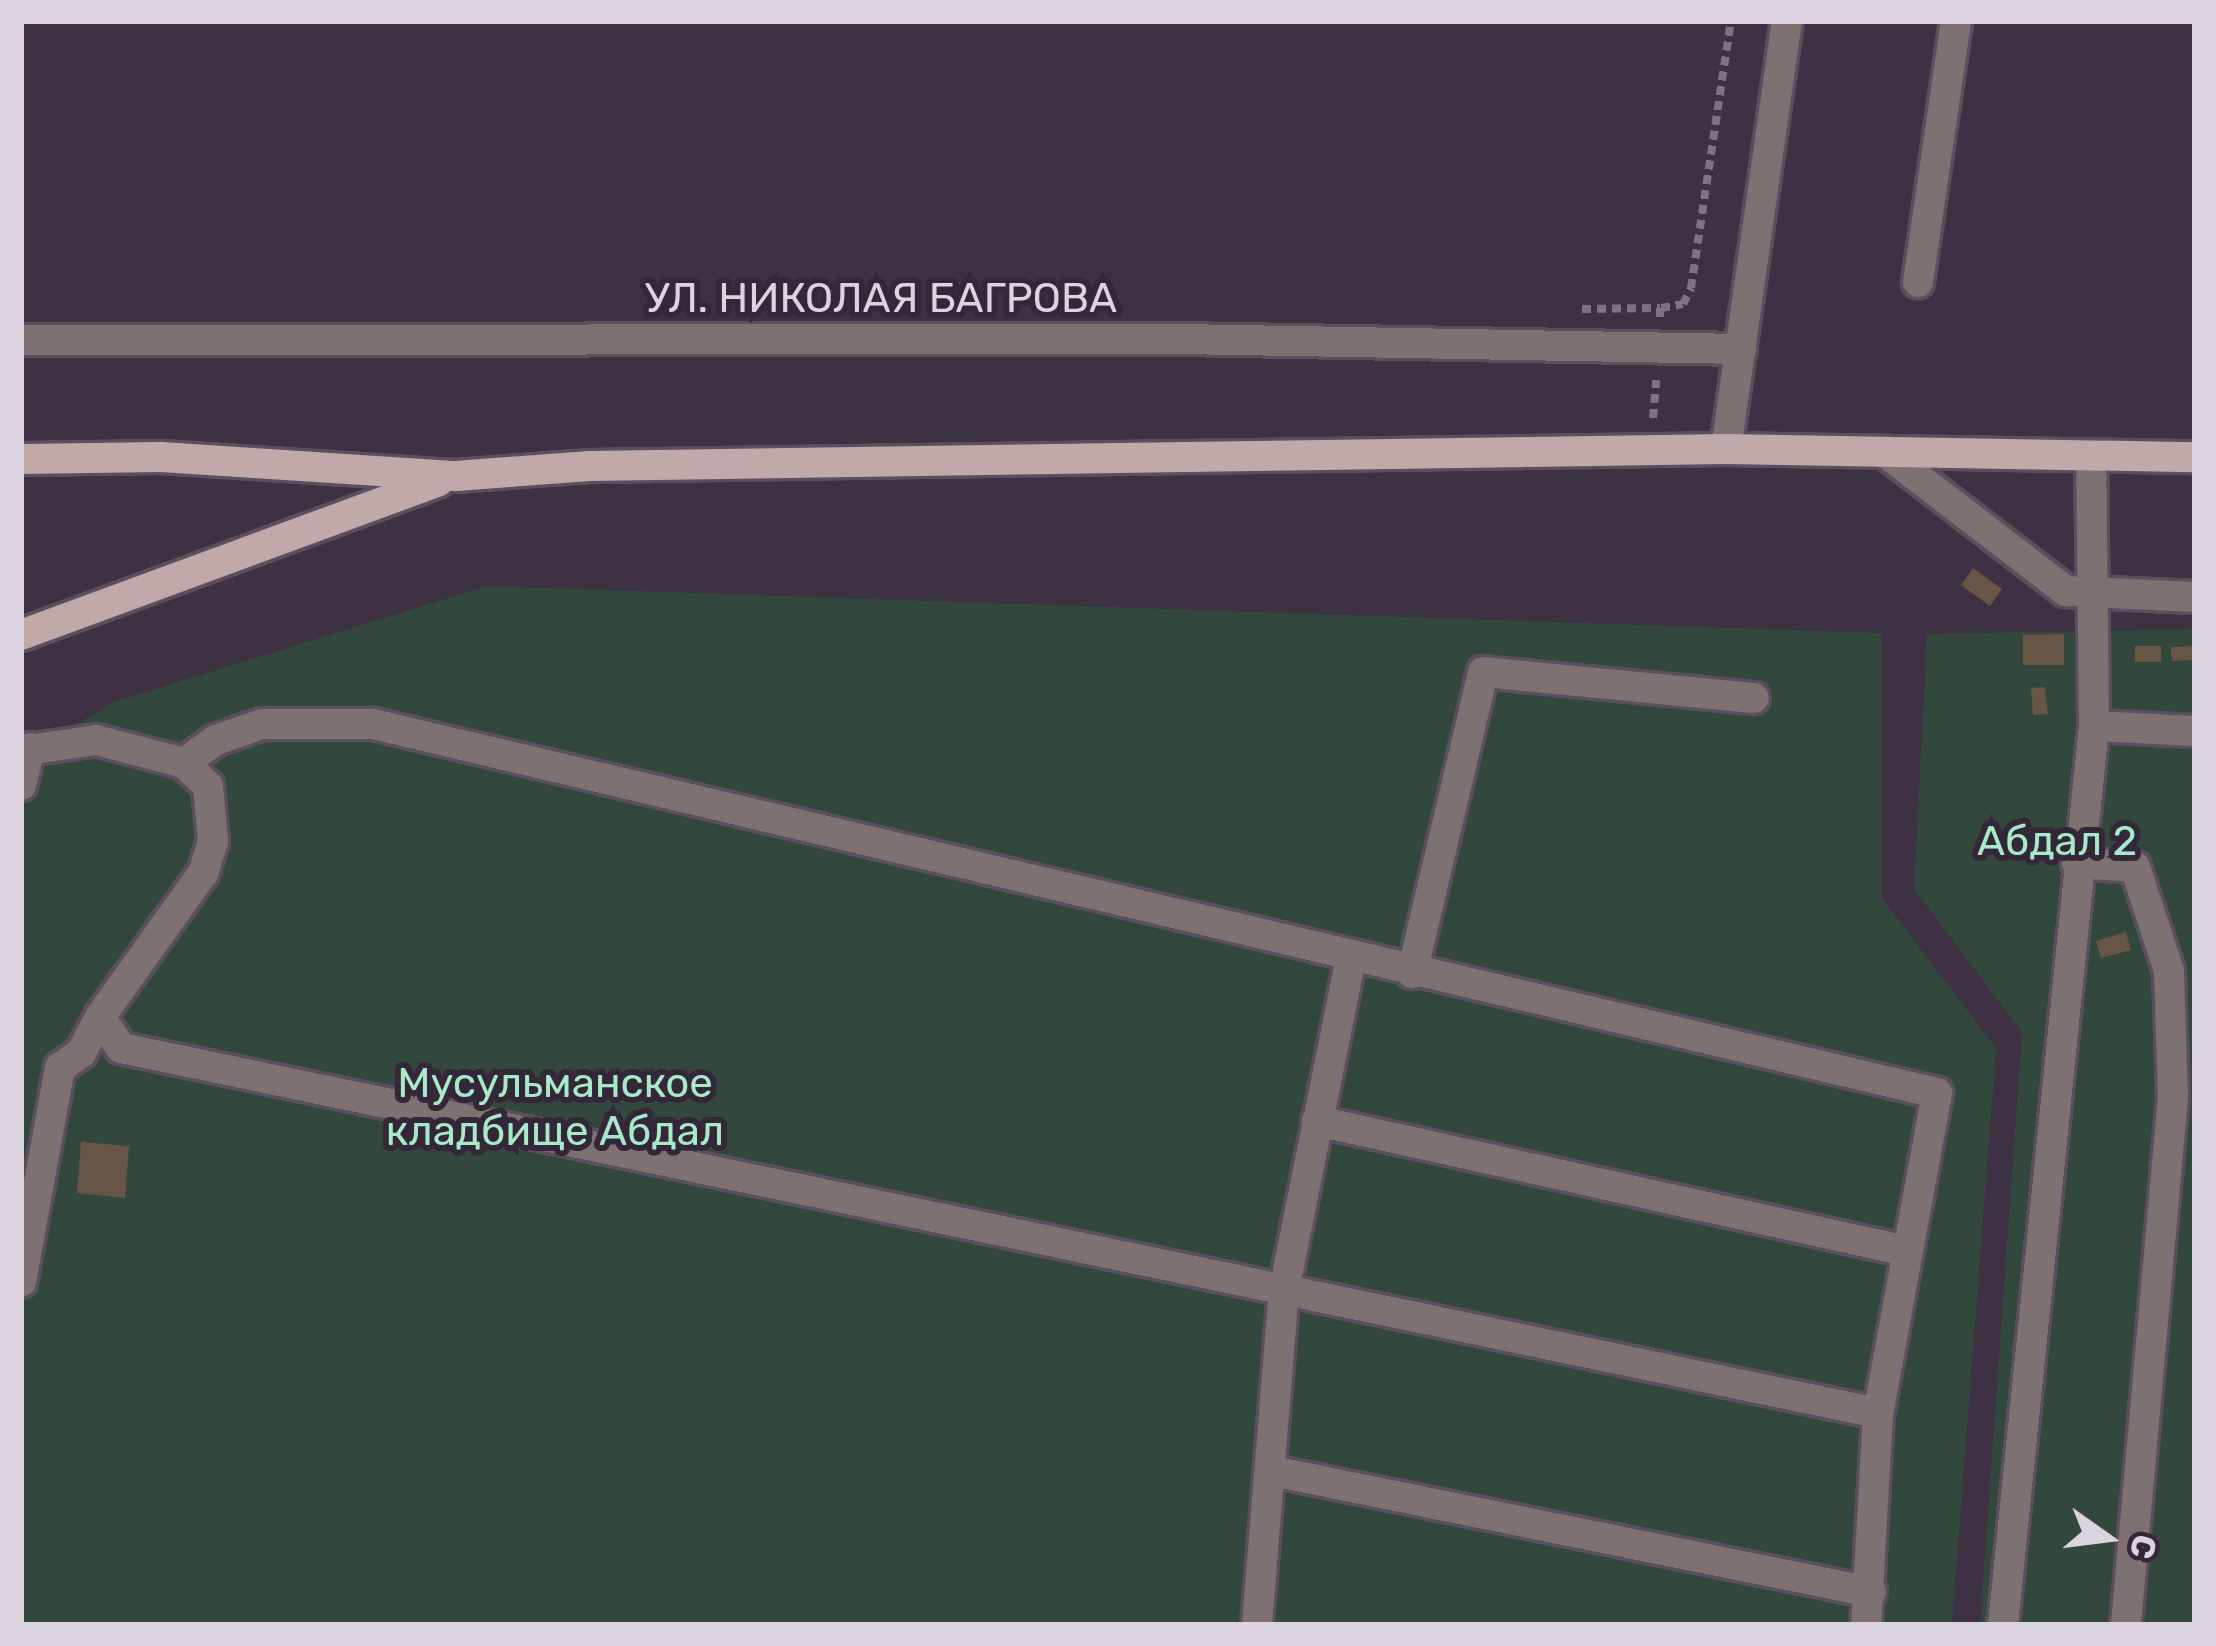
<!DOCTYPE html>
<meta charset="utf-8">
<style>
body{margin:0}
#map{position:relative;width:2216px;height:1646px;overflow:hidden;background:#3e3143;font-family:Rubik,sans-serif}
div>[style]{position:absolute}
.green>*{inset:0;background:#32483c}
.building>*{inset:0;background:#695546}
.path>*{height:8px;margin-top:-4px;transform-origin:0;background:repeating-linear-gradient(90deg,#7e7382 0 9px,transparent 0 15px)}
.roads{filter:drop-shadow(3px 0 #5a4e5f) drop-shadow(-3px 0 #5a4e5f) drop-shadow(0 3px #5a4e5f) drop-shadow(0 -3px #5a4e5f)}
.minor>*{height:30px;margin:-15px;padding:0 15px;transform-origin:15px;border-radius:15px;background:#7d7171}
.major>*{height:30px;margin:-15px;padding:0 15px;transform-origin:15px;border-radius:15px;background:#c2a9a9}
span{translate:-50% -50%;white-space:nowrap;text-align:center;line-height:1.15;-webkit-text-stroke:12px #342739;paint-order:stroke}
.street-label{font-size:42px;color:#dbd3df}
.park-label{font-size:42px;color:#a7eac7}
.frame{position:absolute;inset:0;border:24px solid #dbd3df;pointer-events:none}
.north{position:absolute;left:2048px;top:1478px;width:120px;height:120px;-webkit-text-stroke:9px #342739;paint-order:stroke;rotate:104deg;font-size:33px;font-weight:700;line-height:48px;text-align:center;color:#dbd3df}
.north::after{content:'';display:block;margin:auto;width:42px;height:54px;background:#dbd3df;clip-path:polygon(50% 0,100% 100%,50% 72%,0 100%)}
</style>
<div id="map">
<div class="green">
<i style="clip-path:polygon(487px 586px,1881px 633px,1881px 897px,1996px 1048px,1952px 1625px,21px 1625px,21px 758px,114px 702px)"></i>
<i style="clip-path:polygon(2195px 629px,2195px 1625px,1980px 1625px,2022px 1032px,1914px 889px,1927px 634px)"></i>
</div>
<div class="building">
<i style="clip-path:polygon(1973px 568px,2002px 589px,1990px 606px,1961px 585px)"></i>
<i style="clip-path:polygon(2064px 634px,2064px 665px,2023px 665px,2023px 635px)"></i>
<i style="clip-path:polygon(2135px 646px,2161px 646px,2161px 662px,2135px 662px)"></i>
<i style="clip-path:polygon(2195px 646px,2195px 660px,2172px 661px,2171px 647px)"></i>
<i style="clip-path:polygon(2045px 687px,2048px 714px,2033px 715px,2031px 688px)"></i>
<i style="clip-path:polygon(2126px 932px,2131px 950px,2101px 958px,2096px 941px)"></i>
<i style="clip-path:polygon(81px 1142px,129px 1146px,125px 1198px,77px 1193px)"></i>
</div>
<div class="path">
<i style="left:1661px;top:308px;width:22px;rotate:-10deg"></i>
<i style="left:1683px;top:304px;width:18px;rotate:-63deg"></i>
<i style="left:1691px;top:288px;width:270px;rotate:-81.5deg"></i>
<i style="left:1582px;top:309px;width:78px;rotate:-0.7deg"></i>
<i style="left:1660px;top:308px;width:9px;rotate:90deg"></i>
<i style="left:1653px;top:418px;width:38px;rotate:-85deg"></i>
</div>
<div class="roads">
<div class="minor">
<i style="left:1918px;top:282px;width:264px;rotate:-81.7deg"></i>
<i style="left:21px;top:340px;width:1159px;rotate:-0.05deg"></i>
<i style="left:1180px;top:339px;width:561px;rotate:1.02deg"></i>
<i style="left:1726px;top:449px;width:432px;rotate:-81.9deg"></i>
<i style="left:1886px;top:453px;width:227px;rotate:37.5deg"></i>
<i style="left:2066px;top:591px;width:129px;rotate:2.7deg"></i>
<i style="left:2094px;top:726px;width:101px;rotate:2.8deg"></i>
<i style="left:21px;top:751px;width:76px;rotate:-8.3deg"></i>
<i style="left:96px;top:740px;width:91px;rotate:14.6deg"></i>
<i style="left:184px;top:763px;width:33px;rotate:44deg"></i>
<i style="left:208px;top:786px;width:55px;rotate:84.8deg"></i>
<i style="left:213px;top:841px;width:34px;rotate:107deg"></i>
<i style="left:203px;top:873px;width:177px;rotate:125.6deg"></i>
<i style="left:100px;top:1017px;width:37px;rotate:56deg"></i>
<i style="left:121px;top:1048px;width:1795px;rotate:11.74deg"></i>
<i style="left:184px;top:763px;width:39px;rotate:-36deg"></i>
<i style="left:216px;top:740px;width:49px;rotate:-19.2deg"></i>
<i style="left:262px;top:724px;width:111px"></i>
<i style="left:373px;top:724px;width:1607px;rotate:13.28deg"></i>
<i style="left:1937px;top:1093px;width:325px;rotate:100.4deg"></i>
<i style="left:1878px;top:1413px;width:212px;rotate:93.2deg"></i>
<i style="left:21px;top:785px;width:38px;rotate:-76deg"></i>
<i style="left:2077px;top:863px;width:58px;rotate:3.9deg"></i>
<i style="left:2135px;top:867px;width:109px;rotate:71.9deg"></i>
<i style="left:2169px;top:971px;width:126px;rotate:88.2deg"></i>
<i style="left:2173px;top:1097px;width:530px;rotate:95.09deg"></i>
<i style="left:1412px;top:973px;width:309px;rotate:-76.7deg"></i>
<i style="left:1483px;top:672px;width:272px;rotate:5.5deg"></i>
<i style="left:1317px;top:1121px;width:599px;rotate:12.44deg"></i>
<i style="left:21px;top:1282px;width:218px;rotate:-79.7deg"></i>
<i style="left:60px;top:1068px;width:26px;rotate:-36deg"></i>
<i style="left:81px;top:1053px;width:41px;rotate:-62.2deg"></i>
<i style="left:1272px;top:1471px;width:611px;rotate:11.42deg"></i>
<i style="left:1257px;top:1625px;width:336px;rotate:-85.4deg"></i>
<i style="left:1284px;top:1290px;width:338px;rotate:-78.6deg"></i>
<i style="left:2003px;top:1625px;width:904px;rotate:-84.22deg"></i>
<i style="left:2094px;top:726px;width:268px;rotate:-90.6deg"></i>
</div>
<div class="major">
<i style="left:21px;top:459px;width:140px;rotate:-0.8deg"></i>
<i style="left:161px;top:457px;width:296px;rotate:3.7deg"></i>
<i style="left:456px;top:476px;width:134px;rotate:-4.3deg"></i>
<i style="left:590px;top:466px;width:1136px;rotate:-0.86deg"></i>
<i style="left:1726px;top:449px;width:469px;rotate:1deg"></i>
<i style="left:21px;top:635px;width:445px;rotate:-20.2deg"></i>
</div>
</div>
<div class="street-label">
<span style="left:881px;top:298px">УЛ. НИКОЛАЯ БАГРОВА</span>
</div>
<div class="park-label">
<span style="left:2057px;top:841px">Абдал 2</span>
<span style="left:555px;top:1107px">Мусульманское<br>кладбище Абдал</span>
</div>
<div class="frame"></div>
<div class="north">С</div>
</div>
